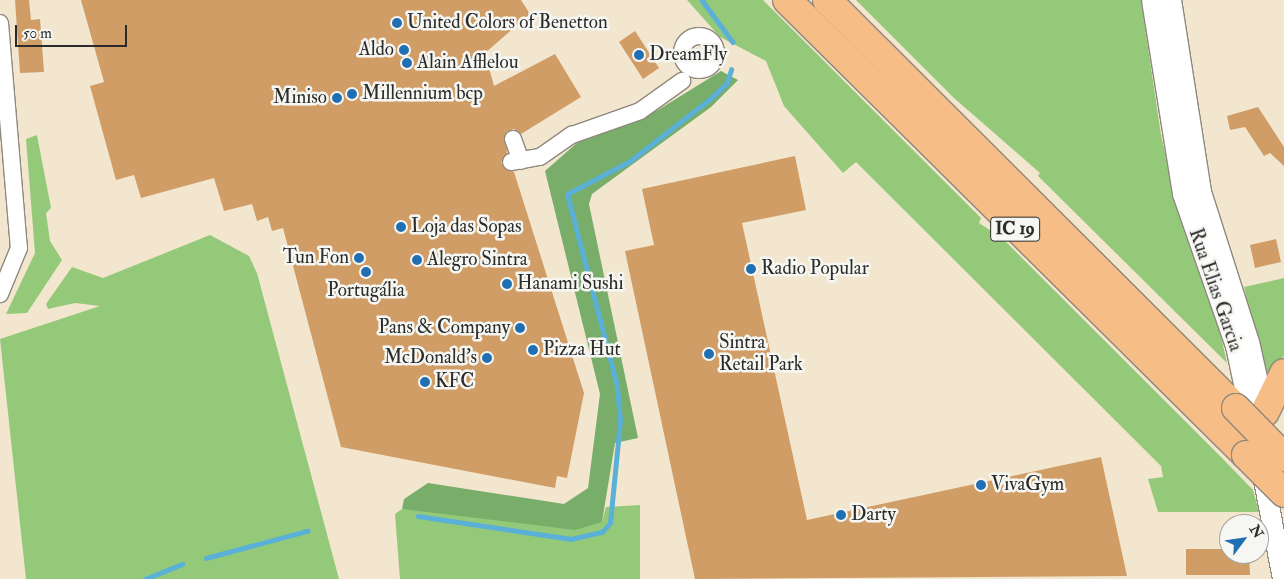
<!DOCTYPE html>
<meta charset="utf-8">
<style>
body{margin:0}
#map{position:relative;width:1284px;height:579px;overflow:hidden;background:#f2e6cf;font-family:"IM FELL Double Pica",serif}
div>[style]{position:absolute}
.green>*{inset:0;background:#95c97a}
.forest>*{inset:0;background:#78ad6a}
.stream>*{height:4.5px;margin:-2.25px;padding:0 2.25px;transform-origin:2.25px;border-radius:2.25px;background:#5ab0d7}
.building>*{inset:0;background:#d19d66}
.roads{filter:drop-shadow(1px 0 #8e887d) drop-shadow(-1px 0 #8e887d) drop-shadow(0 1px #8e887d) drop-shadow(0 -1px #8e887d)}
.minor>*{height:16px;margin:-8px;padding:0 8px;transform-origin:8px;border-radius:8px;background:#fff}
.minor>.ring{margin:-8px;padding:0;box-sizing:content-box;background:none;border:16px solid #fff;border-radius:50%}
.tertiary>*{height:20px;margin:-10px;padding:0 10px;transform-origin:10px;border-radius:10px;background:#fff}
.trunk>*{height:28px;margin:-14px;padding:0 14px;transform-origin:14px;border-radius:14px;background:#f6be86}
.bridges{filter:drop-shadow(1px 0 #8e887d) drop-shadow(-1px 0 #8e887d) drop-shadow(0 1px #8e887d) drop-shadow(0 -1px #8e887d)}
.trunk-bridge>*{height:28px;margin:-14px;padding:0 14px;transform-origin:14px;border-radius:14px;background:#f6be86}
.dots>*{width:14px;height:14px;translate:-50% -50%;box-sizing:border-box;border:2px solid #f6f6f2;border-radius:50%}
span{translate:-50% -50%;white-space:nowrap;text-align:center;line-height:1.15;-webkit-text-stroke:5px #f6f6f2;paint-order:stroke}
.shield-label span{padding:1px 4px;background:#f6f6f2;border:1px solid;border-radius:4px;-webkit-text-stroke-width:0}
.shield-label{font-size:18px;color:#2b2b2b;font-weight:700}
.poi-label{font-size:19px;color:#2b2b2b}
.left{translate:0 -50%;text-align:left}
.right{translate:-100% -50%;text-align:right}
.street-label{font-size:19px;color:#2b2b2b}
.north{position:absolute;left:1219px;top:514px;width:50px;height:50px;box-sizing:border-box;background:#f6f6f2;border:1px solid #a5a5a2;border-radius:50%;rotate:59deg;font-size:14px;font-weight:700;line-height:20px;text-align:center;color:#2b2b2b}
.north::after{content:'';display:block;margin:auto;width:18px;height:22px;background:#1f6fb2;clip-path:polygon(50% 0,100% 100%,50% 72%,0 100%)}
.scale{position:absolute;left:15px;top:25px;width:112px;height:22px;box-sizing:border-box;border:2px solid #2b2b2b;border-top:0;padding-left:6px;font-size:15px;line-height:18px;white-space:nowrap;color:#2b2b2b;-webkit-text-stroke:4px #f6f6f2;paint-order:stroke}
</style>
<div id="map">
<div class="green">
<i style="clip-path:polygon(687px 0,763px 0,981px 218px,979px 223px,1002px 238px,1223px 459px,1253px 490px,1259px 512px,1158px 512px,1148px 479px,1163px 477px,1161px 466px,856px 162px,843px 173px,784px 106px,766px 61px,720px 37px)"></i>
<i style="clip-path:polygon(856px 0,1141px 0,1161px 135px,1183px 228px,1218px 323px,1227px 363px,1038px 176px,1040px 173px,954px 98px)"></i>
<i style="clip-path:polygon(37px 135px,51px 208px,46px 213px,50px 241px,62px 260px,27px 313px,6px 314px,35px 253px,26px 139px)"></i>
<i style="clip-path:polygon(210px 235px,249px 256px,257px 273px,339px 579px,26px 579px,0 339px,100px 306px,75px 303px,48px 309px,46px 304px,72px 267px,103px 278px)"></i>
<i style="clip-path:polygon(1284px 278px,1284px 356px,1265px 374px,1244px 287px)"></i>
<i style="clip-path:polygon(640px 505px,640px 579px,400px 579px,395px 514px,402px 509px,602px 522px,606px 507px)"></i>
</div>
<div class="forest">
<i style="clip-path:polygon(721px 71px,738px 80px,711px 107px,592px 194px,589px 204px,638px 438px,615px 443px,602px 522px,575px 530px,402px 509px,404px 499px,428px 483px,564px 504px,588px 488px,600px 394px,545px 171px,578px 142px,658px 110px)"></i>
</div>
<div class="stream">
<i style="left:702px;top:0;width:52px;rotate:53.6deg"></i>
<i style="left:418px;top:516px;width:155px;rotate:8.5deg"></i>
<i style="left:571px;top:539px;width:32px;rotate:-13deg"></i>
<i style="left:602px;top:532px;width:12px;rotate:-48deg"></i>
<i style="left:610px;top:523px;width:102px;rotate:-84.4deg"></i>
<i style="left:620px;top:421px;width:35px;rotate:-95deg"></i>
<i style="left:617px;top:386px;width:198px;rotate:-104.6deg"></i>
<i style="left:567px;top:194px;width:71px;rotate:-27.6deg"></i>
<i style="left:630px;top:161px;width:101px;rotate:-37.8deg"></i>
<i style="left:710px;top:99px;width:23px;rotate:-43deg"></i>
<i style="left:727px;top:83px;width:14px;rotate:-73deg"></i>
<i style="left:206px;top:558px;width:105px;rotate:-15deg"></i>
<i style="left:145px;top:579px;width:40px;rotate:-22deg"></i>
</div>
<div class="building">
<i style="clip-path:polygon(15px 0,29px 0,31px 20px,40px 19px,44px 72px,20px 73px)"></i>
<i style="clip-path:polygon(81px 0,521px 0,530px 14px,485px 53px,494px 86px,555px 54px,581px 97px,521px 134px,514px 129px,506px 132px,507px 153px,501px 163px,514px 172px,584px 393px,567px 478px,557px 476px,555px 488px,341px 447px,283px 228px,272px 231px,268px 217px,257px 221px,252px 204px,224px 211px,214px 178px,141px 198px,134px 175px,116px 180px,90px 86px,104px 82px)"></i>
<i style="clip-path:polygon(635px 31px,659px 68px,643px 79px,619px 42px)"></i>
<i style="clip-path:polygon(1258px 107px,1284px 147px,1284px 166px,1270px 153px,1264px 156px,1245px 127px,1230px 130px,1227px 116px)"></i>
<i style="clip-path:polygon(795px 156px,806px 210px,742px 223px,807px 520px,1101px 457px,1127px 576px,695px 579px,625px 251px,654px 245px,642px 189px)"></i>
<i style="clip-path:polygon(1276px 239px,1281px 262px,1255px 268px,1250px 245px)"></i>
<i style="clip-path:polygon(1186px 549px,1229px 549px,1229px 554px,1249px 554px,1250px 575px,1186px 575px)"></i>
</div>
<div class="roads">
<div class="minor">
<i style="left:0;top:23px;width:226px;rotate:85.2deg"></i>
<i style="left:19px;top:248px;width:50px;rotate:112.4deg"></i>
<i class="ring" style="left:682px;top:36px;width:18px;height:18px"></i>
<i style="left:513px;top:139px;width:23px;rotate:70deg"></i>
<i style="left:511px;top:162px;width:29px;rotate:-10deg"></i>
<i style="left:540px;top:157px;width:39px;rotate:-35deg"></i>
<i style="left:572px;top:135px;width:72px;rotate:-19.4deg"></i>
<i style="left:640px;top:111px;width:52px;rotate:-35.5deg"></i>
</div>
<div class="tertiary">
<i style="left:1152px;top:0;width:196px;rotate:80.9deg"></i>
<i style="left:1183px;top:194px;width:161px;rotate:70.8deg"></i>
<i style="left:1236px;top:346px;width:83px;rotate:78.1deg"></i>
<i style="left:1171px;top:0;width:194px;rotate:81.1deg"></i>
<i style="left:1201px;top:192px;width:157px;rotate:72.3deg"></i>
<i style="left:1249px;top:342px;width:74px;rotate:77.5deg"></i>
<i style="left:1262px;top:470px;width:111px;rotate:79.1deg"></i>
</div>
<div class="trunk">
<i style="left:787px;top:0;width:646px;rotate:44.75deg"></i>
<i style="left:827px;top:0;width:578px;rotate:44.93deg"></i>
<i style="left:1265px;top:412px;width:43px;rotate:-64deg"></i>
</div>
</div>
<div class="bridges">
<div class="trunk-bridge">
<i style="left:1236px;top:408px;width:69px;rotate:45.6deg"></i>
<i style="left:1246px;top:455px;width:54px;rotate:45deg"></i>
</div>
</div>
<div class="dots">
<i style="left:397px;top:23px;background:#1f6fb2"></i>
<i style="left:404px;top:50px;background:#1f6fb2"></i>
<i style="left:639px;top:55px;background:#1f6fb2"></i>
<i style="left:407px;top:63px;background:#1f6fb2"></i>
<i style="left:352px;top:94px;background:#1f6fb2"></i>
<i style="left:337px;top:98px;background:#1f6fb2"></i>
<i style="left:401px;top:227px;background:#1f6fb2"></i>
<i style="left:359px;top:258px;background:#1f6fb2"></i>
<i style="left:417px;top:260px;background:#1f6fb2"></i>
<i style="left:751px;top:269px;background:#1f6fb2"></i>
<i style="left:366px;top:272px;background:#1f6fb2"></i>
<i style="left:507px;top:284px;background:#1f6fb2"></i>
<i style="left:520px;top:328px;background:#1f6fb2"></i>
<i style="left:533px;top:350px;background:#1f6fb2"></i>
<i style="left:709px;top:354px;background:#1f6fb2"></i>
<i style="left:487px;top:358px;background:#1f6fb2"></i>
<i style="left:425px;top:382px;background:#1f6fb2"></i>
<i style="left:981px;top:485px;background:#1f6fb2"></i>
<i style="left:841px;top:515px;background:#1f6fb2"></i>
</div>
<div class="shield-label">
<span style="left:1015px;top:229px">IC 19</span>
</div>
<div class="poi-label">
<span class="left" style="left:407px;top:23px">United Colors of Benetton</span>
<span class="right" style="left:394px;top:50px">Aldo</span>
<span class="left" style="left:649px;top:55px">DreamFly</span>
<span class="left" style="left:417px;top:63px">Alain Afflelou</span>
<span class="left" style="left:362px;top:94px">Millennium bcp</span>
<span class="right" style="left:327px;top:98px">Miniso</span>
<span class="left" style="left:411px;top:227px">Loja das Sopas</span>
<span class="right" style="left:349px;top:258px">Tun Fon</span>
<span class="left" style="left:427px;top:260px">Alegro Sintra</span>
<span class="left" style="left:761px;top:269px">Radio Popular</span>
<span class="left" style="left:517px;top:284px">Hanami Sushi</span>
<span style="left:366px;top:291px">Portugália</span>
<span class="right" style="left:510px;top:328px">Pans &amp; Company</span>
<span class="left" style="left:719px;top:354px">Sintra<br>Retail Park</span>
<span class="left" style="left:543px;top:350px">Pizza Hut</span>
<span class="right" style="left:477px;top:358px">McDonald's</span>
<span class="left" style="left:435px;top:382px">KFC</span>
<span class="left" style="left:991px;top:485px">VivaGym</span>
<span class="left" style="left:851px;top:515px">Darty</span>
</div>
<div class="street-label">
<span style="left:1215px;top:290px;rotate:71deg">Rua Elias Garcia</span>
</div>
<div class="north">N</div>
<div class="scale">50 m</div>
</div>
